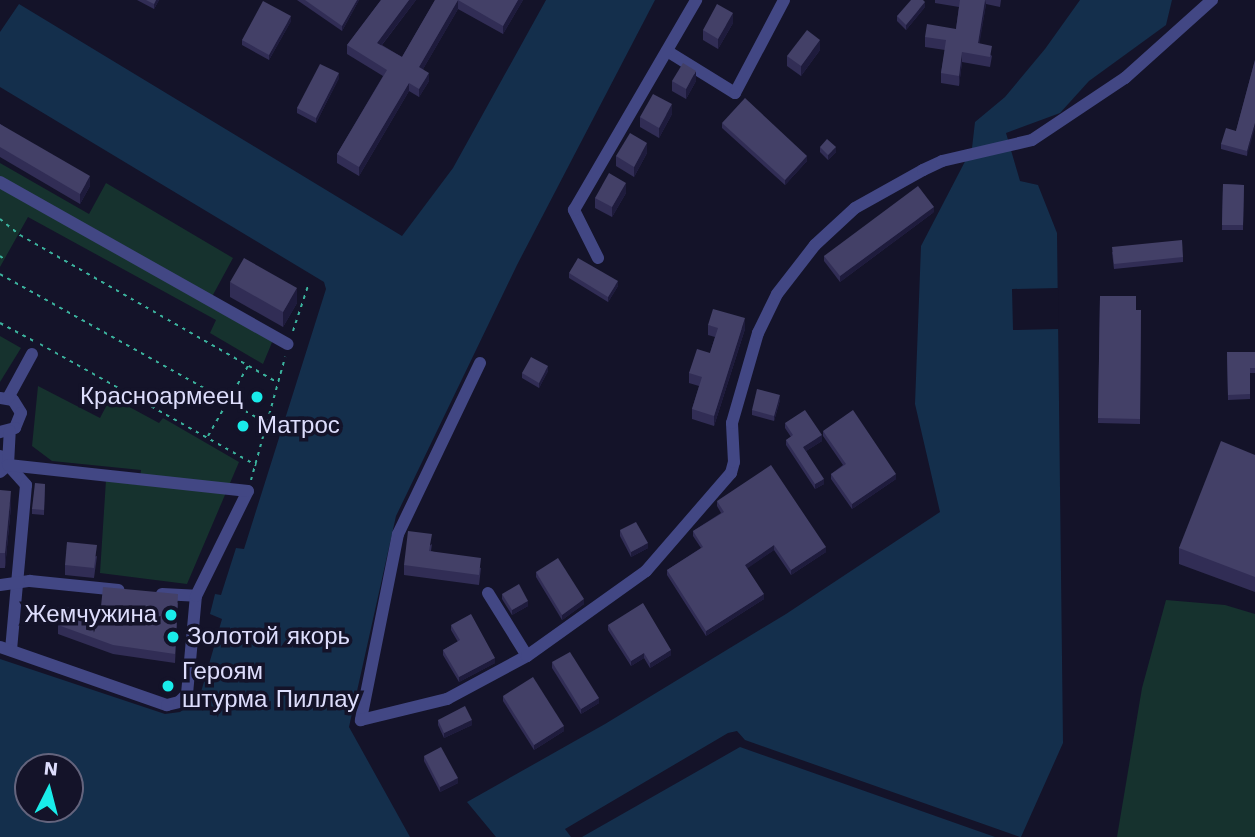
<!DOCTYPE html>
<meta charset="utf-8">
<style>
body{margin:0}
#map{position:relative;width:1255px;height:837px;overflow:hidden;background:#141329;font-family:"Work Sans",sans-serif}
div>[style]{position:absolute}
.green>*{inset:0;background:#16322e}
.water>*{inset:0;background:#142f4c}
.pier>*{inset:0;background:#141329}
.path>*{height:2px;margin-top:-1px;transform-origin:0;background:repeating-linear-gradient(90deg,#3bb39e 0 3.5px,transparent 0 8.5px)}
.minor>*{height:12px;margin:-6px;padding:0 6px;transform-origin:6px;border-radius:6px;background:#424784}
.wall>*{inset:0;background:#312d55}
.shaded-wall>*{inset:0;background:#1e1b3c}
.building>*{inset:0;background:#434067}
.dots>*{width:19px;height:19px;translate:-50% -50%;box-sizing:border-box;border:4px solid #141329;border-radius:50%}
span{translate:-50% -50%;white-space:nowrap;text-align:center;line-height:1.15;-webkit-text-stroke:7px #141329;paint-order:stroke}
.poi-label{font-size:24px;color:#ddddfc}
.right{translate:-100% -50%;text-align:right}
.left{translate:0 -50%;text-align:left}
.north{position:absolute;left:14px;top:753px;width:70px;height:70px;box-sizing:border-box;background:#141329;border:2px solid #64647d;border-radius:50%;rotate:6deg;font-size:19px;font-weight:700;line-height:28px;text-align:center;color:#ddddfc}
.north::after{content:'';display:block;margin:auto;width:24px;height:32px;background:#19ecea;clip-path:polygon(50% 0,100% 100%,50% 72%,0 100%)}
</style>
<div id="map">
<div class="green">
<i style="clip-path:polygon(0 163px,89px 214px,106px 183px,233px 258px,208px 304px,273px 340px,263px 364px,210px 333px,216px 320px,28px 217px,0 267px)"></i>
<i style="clip-path:polygon(0 336px,21px 348px,0 382px)"></i>
<i style="clip-path:polygon(38px 386px,100px 418px,111px 397px,159px 423px,163px 418px,239px 462px,187px 584px,100px 573px,106px 480px,139px 485px,141px 470px,52px 461px,32px 446px)"></i>
<i style="clip-path:polygon(1166px 600px,1225px 605px,1255px 614px,1255px 837px,1117px 837px,1142px 688px)"></i>
</div>
<div class="water">
<i style="clip-path:polygon(evenodd,546px 0,655px 0,517px 265px,396px 516px,349px 727px,410px 837px,0 837px,0 659px,165px 714px,180px 712px,199px 699px,222px 619px,210px 614px,215px 594px,221px 595px,236px 548px,244px 549px,326px 289px,324px 282px,0 87px,0 32px,19px 4px,402px 236px,453px 168px,546px 0,28px 767px,70px 767px,70px 809px,28px 809px,28px 767px)"></i>
<i style="clip-path:polygon(1080px 0,1172px 0,1166px 25px,1089px 81px,1060px 113px,1006px 133px,1020px 181px,1038px 185px,1057px 233px,1063px 743px,1021px 837px,496px 837px,467px 802px,605px 724px,786px 614px,940px 512px,915px 404px,921px 246px,972px 148px,975px 122px,1005px 97px,1045px 49px)"></i>
</div>
<div class="pier">
<i style="clip-path:polygon(1058px 288px,1059px 329px,1013px 330px,1012px 289px)"></i>
<i style="clip-path:polygon(737px 731px,745px 740px,1020px 837px,995px 837px,740px 747px,582px 837px,571px 837px,565px 829px,728px 733px)"></i>
</div>
<div class="path">
<i style="left:0;top:219px;width:26px;rotate:39deg"></i>
<i style="left:20px;top:235px;width:297px;rotate:29.8deg"></i>
<i style="left:0;top:256px;width:5px;rotate:37deg"></i>
<i style="left:0;top:274px;width:306px;rotate:29.2deg"></i>
<i style="left:0;top:323px;width:40px;rotate:28deg"></i>
<i style="left:293px;top:331px;width:47px;rotate:-71.6deg"></i>
<i style="left:40px;top:344px;width:248px;rotate:29.3deg"></i>
<i style="left:208px;top:436px;width:81px;rotate:-60.3deg"></i>
<i style="left:251px;top:480px;width:128px;rotate:-74.5deg"></i>
</div>
<div class="minor">
<i style="left:667px;top:51px;width:80px;rotate:31.7deg"></i>
<i style="left:735px;top:93px;width:105px;rotate:-62.2deg"></i>
<i style="left:0;top:182px;width:330px;rotate:29.4deg"></i>
<i style="left:598px;top:258px;width:54px;rotate:-116.6deg"></i>
<i style="left:574px;top:210px;width:243px;rotate:-59.8deg"></i>
<i style="left:480px;top:363px;width:190px;rotate:115.6deg"></i>
<i style="left:398px;top:534px;width:190px;rotate:101.3deg"></i>
<i style="left:361px;top:720px;width:89px;rotate:-13.7deg"></i>
<i style="left:447px;top:699px;width:91px;rotate:-28.3deg"></i>
<i style="left:0;top:398px;width:13px;rotate:9deg"></i>
<i style="left:13px;top:400px;width:15px;rotate:58deg"></i>
<i style="left:21px;top:413px;width:16px;rotate:112deg"></i>
<i style="left:15px;top:428px;width:16px;rotate:165deg"></i>
<i style="left:8px;top:398px;width:50px;rotate:-61.4deg"></i>
<i style="left:0;top:456px;width:39px;rotate:48deg"></i>
<i style="left:26px;top:485px;width:166px;rotate:95.2deg"></i>
<i style="left:0;top:472px;width:11px;rotate:-41deg"></i>
<i style="left:8px;top:465px;width:34px;rotate:-87deg"></i>
<i style="left:0;top:585px;width:30px;rotate:-8deg"></i>
<i style="left:30px;top:581px;width:89px;rotate:5.8deg"></i>
<i style="left:488px;top:593px;width:74px;rotate:58.2deg"></i>
<i style="left:527px;top:656px;width:146px;rotate:-35.5deg"></i>
<i style="left:646px;top:571px;width:130px;rotate:-49.1deg"></i>
<i style="left:731px;top:473px;width:11px;rotate:-75deg"></i>
<i style="left:734px;top:462px;width:39px;rotate:-93deg"></i>
<i style="left:732px;top:423px;width:94px;rotate:-73.9deg"></i>
<i style="left:758px;top:333px;width:43px;rotate:-64deg"></i>
<i style="left:777px;top:294px;width:62px;rotate:-52.2deg"></i>
<i style="left:815px;top:245px;width:54px;rotate:-42.8deg"></i>
<i style="left:855px;top:208px;width:78px;rotate:-29.2deg"></i>
<i style="left:923px;top:170px;width:21px;rotate:-25deg"></i>
<i style="left:942px;top:161px;width:92px;rotate:-13.1deg"></i>
<i style="left:1032px;top:140px;width:112px;rotate:-33.7deg"></i>
<i style="left:1125px;top:78px;width:117px;rotate:-41.9deg"></i>
<i style="left:162px;top:594px;width:34px;rotate:3deg"></i>
<i style="left:0;top:647px;width:177px;rotate:19.2deg"></i>
<i style="left:167px;top:705px;width:12px;rotate:-14deg"></i>
<i style="left:179px;top:702px;width:11px;rotate:-45deg"></i>
<i style="left:187px;top:694px;width:98px;rotate:-84.8deg"></i>
<i style="left:196px;top:596px;width:117px;rotate:-63.7deg"></i>
<i style="left:248px;top:491px;width:241px;rotate:-173.8deg"></i>
</div>
<div class="wall">
<i style="clip-path:polygon(137px 0,159px 0,154px 9px)"></i>
<i style="clip-path:polygon(297px 0,359px 0,342px 31px)"></i>
<i style="clip-path:polygon(381px 0,416px 0,382px 45px,402px 57px,435px 0,523px 0,503px 34px,458px 9px,423px 69px,429px 81px,419px 97px,409px 91px,359px 176px,337px 163px,337px 154px,383px 76px,347px 54px,347px 45px)"></i>
<i style="clip-path:polygon(935px 0,1001px 0,1000px 7px,986px 4px,979px 44px,992px 56px,990px 67px,962px 62px,959px 86px,941px 83px,941px 73px,945px 50px,925px 47px,925px 37px,956px 29px,959px 7px,935px 3px)"></i>
<i style="clip-path:polygon(925px 7px,906px 30px,897px 21px,897px 16px)"></i>
<i style="clip-path:polygon(291px 21px,269px 60px,242px 45px,242px 40px)"></i>
<i style="clip-path:polygon(733px 23px,718px 49px,703px 40px,703px 30px)"></i>
<i style="clip-path:polygon(820px 50px,801px 76px,787px 66px,787px 56px)"></i>
<i style="clip-path:polygon(1255px 60px,1247px 156px,1221px 149px,1221px 144px,1236px 131px)"></i>
<i style="clip-path:polygon(339px 78px,316px 123px,297px 113px,297px 108px)"></i>
<i style="clip-path:polygon(672px 81px,696px 81px,686px 99px,672px 91px)"></i>
<i style="clip-path:polygon(672px 114px,659px 138px,640px 127px,640px 117px)"></i>
<i style="clip-path:polygon(722px 123px,807px 161px,785px 185px,722px 128px)"></i>
<i style="clip-path:polygon(0 124px,90px 186px,80px 204px,0 157px)"></i>
<i style="clip-path:polygon(820px 147px,836px 152px,828px 160px,820px 152px)"></i>
<i style="clip-path:polygon(647px 153px,634px 177px,616px 166px,616px 156px)"></i>
<i style="clip-path:polygon(1223px 184px,1244px 185px,1243px 230px,1222px 230px)"></i>
<i style="clip-path:polygon(626px 193px,612px 217px,595px 208px,595px 198px)"></i>
<i style="clip-path:polygon(934px 212px,840px 282px,824px 261px,824px 256px)"></i>
<i style="clip-path:polygon(1112px 252px,1183px 257px,1183px 262px,1114px 269px)"></i>
<i style="clip-path:polygon(569px 273px,618px 286px,608px 302px,569px 278px)"></i>
<i style="clip-path:polygon(230px 282px,297px 303px,283px 327px,230px 297px)"></i>
<i style="clip-path:polygon(1100px 296px,1136px 310px,1141px 310px,1140px 424px,1098px 423px)"></i>
<i style="clip-path:polygon(708px 325px,745px 329px,714px 426px,692px 419px,692px 409px,699px 386px,689px 383px,689px 373px,710px 353px,715px 337px,708px 335px)"></i>
<i style="clip-path:polygon(1227px 352px,1255px 352px,1255px 373px,1250px 373px,1250px 399px,1228px 400px)"></i>
<i style="clip-path:polygon(548px 371px,539px 388px,522px 378px,522px 373px)"></i>
<i style="clip-path:polygon(780px 400px,774px 421px,752px 415px,752px 410px)"></i>
<i style="clip-path:polygon(785px 423px,822px 441px,806px 451px,824px 484px,815px 489px,786px 445px,786px 440px,791px 437px,785px 428px)"></i>
<i style="clip-path:polygon(823px 431px,896px 479px,852px 509px,831px 479px,831px 474px,843px 465px,823px 436px)"></i>
<i style="clip-path:polygon(1255px 455px,1255px 592px,1179px 564px,1179px 548px)"></i>
<i style="clip-path:polygon(45px 484px,44px 515px,32px 514px,32px 509px)"></i>
<i style="clip-path:polygon(0 490px,11px 506px,5px 568px,0 568px)"></i>
<i style="clip-path:polygon(717px 501px,826px 552px,791px 575px,774px 550px,747px 568px,764px 599px,706px 636px,667px 575px,667px 570px,701px 548px,693px 536px,693px 531px,721px 513px,717px 506px)"></i>
<i style="clip-path:polygon(620px 530px,648px 548px,631px 557px,620px 536px)"></i>
<i style="clip-path:polygon(432px 544px,431px 551px,481px 568px,479px 585px,404px 575px,404px 565px)"></i>
<i style="clip-path:polygon(97px 556px,94px 578px,65px 575px,65px 565px)"></i>
<i style="clip-path:polygon(536px 572px,584px 604px,562px 620px,536px 577px)"></i>
<i style="clip-path:polygon(502px 594px,528px 606px,512px 615px,502px 599px)"></i>
<i style="clip-path:polygon(178px 603px,175px 663px,113px 654px,58px 634px,58px 625px,100px 616px)"></i>
<i style="clip-path:polygon(451px 625px,495px 663px,459px 682px,443px 655px,443px 650px,458px 642px,451px 630px)"></i>
<i style="clip-path:polygon(608px 625px,671px 655px,650px 668px,644px 658px,631px 666px,608px 630px)"></i>
<i style="clip-path:polygon(552px 662px,599px 703px,581px 714px,552px 668px)"></i>
<i style="clip-path:polygon(503px 696px,564px 731px,534px 750px,503px 701px)"></i>
<i style="clip-path:polygon(438px 720px,472px 725px,444px 738px,438px 725px)"></i>
<i style="clip-path:polygon(424px 756px,458px 783px,440px 792px,424px 761px)"></i>
</div>
<div class="shaded-wall">
<i style="clip-path:polygon(156px 0,159px 0,154px 9px,154px 4px)"></i>
<i style="clip-path:polygon(357px 0,359px 0,342px 31px,342px 26px)"></i>
<i style="clip-path:polygon(409px 0,416px 0,377px 51px,377px 43px)"></i>
<i style="clip-path:polygon(458px 0,458px 9px,419px 76px,419px 67px)"></i>
<i style="clip-path:polygon(518px 0,523px 0,503px 34px,503px 26px)"></i>
<i style="clip-path:polygon(985px 0,986px 4px,978px 53px,978px 43px)"></i>
<i style="clip-path:polygon(925px 2px,925px 7px,906px 30px,906px 25px)"></i>
<i style="clip-path:polygon(733px 13px,733px 23px,718px 49px,718px 39px)"></i>
<i style="clip-path:polygon(291px 16px,291px 21px,269px 60px,269px 55px)"></i>
<i style="clip-path:polygon(820px 40px,820px 50px,801px 76px,801px 66px)"></i>
<i style="clip-path:polygon(962px 52px,962px 62px,959px 86px,959px 76px)"></i>
<i style="clip-path:polygon(696px 71px,696px 81px,686px 99px,686px 89px)"></i>
<i style="clip-path:polygon(339px 73px,339px 78px,316px 123px,316px 118px)"></i>
<i style="clip-path:polygon(429px 73px,429px 81px,419px 97px,419px 89px)"></i>
<i style="clip-path:polygon(409px 83px,409px 91px,359px 176px,359px 167px)"></i>
<i style="clip-path:polygon(672px 104px,672px 114px,659px 138px,659px 128px)"></i>
<i style="clip-path:polygon(1255px 123px,1255px 128px,1247px 156px,1247px 151px)"></i>
<i style="clip-path:polygon(647px 143px,647px 153px,634px 177px,634px 167px)"></i>
<i style="clip-path:polygon(836px 147px,836px 152px,828px 160px,828px 155px)"></i>
<i style="clip-path:polygon(807px 156px,807px 161px,785px 185px,785px 180px)"></i>
<i style="clip-path:polygon(90px 176px,90px 186px,80px 204px,80px 194px)"></i>
<i style="clip-path:polygon(626px 183px,626px 193px,612px 217px,612px 207px)"></i>
<i style="clip-path:polygon(934px 207px,934px 212px,840px 282px,840px 276px)"></i>
<i style="clip-path:polygon(618px 281px,618px 286px,608px 302px,608px 297px)"></i>
<i style="clip-path:polygon(297px 288px,297px 303px,283px 327px,283px 312px)"></i>
<i style="clip-path:polygon(745px 318px,745px 329px,714px 426px,714px 416px)"></i>
<i style="clip-path:polygon(548px 366px,548px 371px,539px 388px,539px 383px)"></i>
<i style="clip-path:polygon(780px 395px,780px 400px,774px 421px,774px 416px)"></i>
<i style="clip-path:polygon(822px 435px,822px 441px,803px 453px,803px 447px)"></i>
<i style="clip-path:polygon(896px 474px,896px 479px,852px 509px,852px 504px)"></i>
<i style="clip-path:polygon(824px 479px,824px 484px,815px 489px,815px 484px)"></i>
<i style="clip-path:polygon(11px 491px,11px 506px,5px 568px,5px 553px)"></i>
<i style="clip-path:polygon(648px 543px,648px 548px,631px 557px,631px 552px)"></i>
<i style="clip-path:polygon(774px 545px,774px 550px,745px 570px,745px 565px)"></i>
<i style="clip-path:polygon(826px 547px,826px 552px,791px 575px,791px 570px)"></i>
<i style="clip-path:polygon(764px 594px,764px 599px,706px 636px,706px 631px)"></i>
<i style="clip-path:polygon(584px 599px,584px 604px,562px 620px,562px 615px)"></i>
<i style="clip-path:polygon(528px 601px,528px 606px,512px 615px,512px 610px)"></i>
<i style="clip-path:polygon(671px 650px,671px 655px,650px 668px,650px 663px)"></i>
<i style="clip-path:polygon(644px 653px,644px 658px,631px 666px,631px 661px)"></i>
<i style="clip-path:polygon(495px 658px,495px 663px,459px 682px,459px 677px)"></i>
<i style="clip-path:polygon(599px 698px,599px 703px,581px 714px,581px 709px)"></i>
<i style="clip-path:polygon(472px 720px,472px 725px,444px 738px,444px 733px)"></i>
<i style="clip-path:polygon(564px 726px,564px 731px,534px 750px,534px 745px)"></i>
<i style="clip-path:polygon(458px 778px,458px 783px,440px 792px,440px 787px)"></i>
</div>
<div class="building">
<i style="clip-path:polygon(146px 0,156px 0,154px 4px)"></i>
<i style="clip-path:polygon(305px 0,357px 0,342px 26px)"></i>
<i style="clip-path:polygon(381px 0,409px 0,377px 43px,402px 57px,435px 0,518px 0,503px 26px,458px 0,419px 67px,429px 73px,419px 89px,409px 83px,359px 167px,337px 154px,387px 70px,347px 45px)"></i>
<i style="clip-path:polygon(911px 0,923px 0,925px 2px,906px 25px,897px 16px)"></i>
<i style="clip-path:polygon(960px 0,985px 0,978px 43px,992px 46px,990px 57px,962px 52px,959px 76px,941px 73px,946px 40px,925px 37px,927px 24px,956px 29px)"></i>
<i style="clip-path:polygon(263px 1px,291px 16px,269px 55px,242px 40px)"></i>
<i style="clip-path:polygon(717px 4px,733px 13px,718px 39px,703px 30px)"></i>
<i style="clip-path:polygon(807px 30px,820px 40px,801px 66px,787px 56px)"></i>
<i style="clip-path:polygon(1255px 60px,1255px 123px,1247px 151px,1221px 144px,1226px 128px,1236px 131px)"></i>
<i style="clip-path:polygon(683px 63px,696px 71px,686px 89px,672px 81px)"></i>
<i style="clip-path:polygon(320px 64px,339px 73px,316px 118px,297px 108px)"></i>
<i style="clip-path:polygon(653px 94px,672px 104px,659px 128px,640px 117px)"></i>
<i style="clip-path:polygon(745px 98px,807px 156px,785px 180px,722px 123px)"></i>
<i style="clip-path:polygon(0 124px,90px 176px,80px 194px,0 147px)"></i>
<i style="clip-path:polygon(630px 133px,647px 143px,634px 167px,616px 156px)"></i>
<i style="clip-path:polygon(827px 139px,836px 147px,828px 155px,820px 147px)"></i>
<i style="clip-path:polygon(609px 173px,626px 183px,612px 207px,595px 198px)"></i>
<i style="clip-path:polygon(1223px 184px,1244px 185px,1243px 225px,1222px 225px)"></i>
<i style="clip-path:polygon(918px 186px,934px 207px,840px 276px,824px 256px)"></i>
<i style="clip-path:polygon(1182px 240px,1183px 257px,1114px 264px,1112px 247px)"></i>
<i style="clip-path:polygon(244px 258px,297px 288px,283px 312px,230px 282px)"></i>
<i style="clip-path:polygon(578px 258px,618px 281px,608px 297px,569px 273px)"></i>
<i style="clip-path:polygon(1100px 296px,1136px 296px,1136px 310px,1141px 310px,1140px 419px,1098px 418px)"></i>
<i style="clip-path:polygon(713px 309px,745px 318px,714px 416px,692px 409px,702px 377px,689px 373px,697px 349px,710px 353px,718px 328px,708px 325px)"></i>
<i style="clip-path:polygon(1227px 352px,1255px 352px,1255px 368px,1250px 368px,1250px 394px,1228px 395px)"></i>
<i style="clip-path:polygon(531px 357px,548px 366px,539px 383px,522px 373px)"></i>
<i style="clip-path:polygon(757px 389px,780px 395px,774px 416px,752px 410px)"></i>
<i style="clip-path:polygon(805px 410px,822px 435px,803px 447px,824px 479px,815px 484px,786px 440px,793px 435px,785px 423px)"></i>
<i style="clip-path:polygon(853px 410px,896px 474px,852px 504px,831px 474px,846px 464px,823px 431px)"></i>
<i style="clip-path:polygon(1221px 441px,1255px 455px,1255px 577px,1179px 548px)"></i>
<i style="clip-path:polygon(771px 465px,826px 547px,791px 570px,774px 545px,745px 565px,764px 594px,706px 631px,667px 570px,703px 547px,693px 531px,724px 512px,717px 501px)"></i>
<i style="clip-path:polygon(35px 483px,45px 484px,44px 510px,32px 509px)"></i>
<i style="clip-path:polygon(0 490px,11px 491px,5px 553px,0 553px)"></i>
<i style="clip-path:polygon(636px 522px,648px 543px,631px 552px,620px 530px)"></i>
<i style="clip-path:polygon(408px 531px,432px 534px,429px 551px,481px 558px,479px 575px,404px 565px)"></i>
<i style="clip-path:polygon(67px 542px,97px 545px,94px 568px,65px 565px)"></i>
<i style="clip-path:polygon(558px 558px,584px 599px,562px 615px,536px 572px)"></i>
<i style="clip-path:polygon(519px 584px,528px 601px,512px 610px,502px 594px)"></i>
<i style="clip-path:polygon(103px 587px,178px 594px,175px 654px,113px 645px,58px 625px,64px 606px,100px 616px)"></i>
<i style="clip-path:polygon(643px 603px,671px 650px,650px 663px,644px 653px,631px 661px,608px 625px)"></i>
<i style="clip-path:polygon(471px 614px,495px 658px,459px 677px,443px 650px,460px 640px,451px 625px)"></i>
<i style="clip-path:polygon(570px 652px,599px 698px,581px 709px,552px 662px)"></i>
<i style="clip-path:polygon(533px 677px,564px 726px,534px 745px,503px 696px)"></i>
<i style="clip-path:polygon(465px 706px,472px 720px,444px 733px,438px 720px)"></i>
<i style="clip-path:polygon(441px 747px,458px 778px,440px 787px,424px 756px)"></i>
</div>
<div class="dots">
<i style="left:257px;top:397px;background:#19ecea"></i>
<i style="left:243px;top:426px;background:#19ecea"></i>
<i style="left:171px;top:615px;background:#19ecea"></i>
<i style="left:173px;top:637px;background:#19ecea"></i>
<i style="left:168px;top:686px;background:#19ecea"></i>
</div>
<div class="poi-label">
<span class="right" style="left:243px;top:397px">Красноармеец</span>
<span class="left" style="left:257px;top:426px">Матрос</span>
<span class="right" style="left:157px;top:615px">Жемчужина</span>
<span class="left" style="left:187px;top:637px">Золотой якорь</span>
<span class="left" style="left:182px;top:686px">Героям<br>штурма Пиллау</span>
</div>
<div class="north">N</div>
</div>
